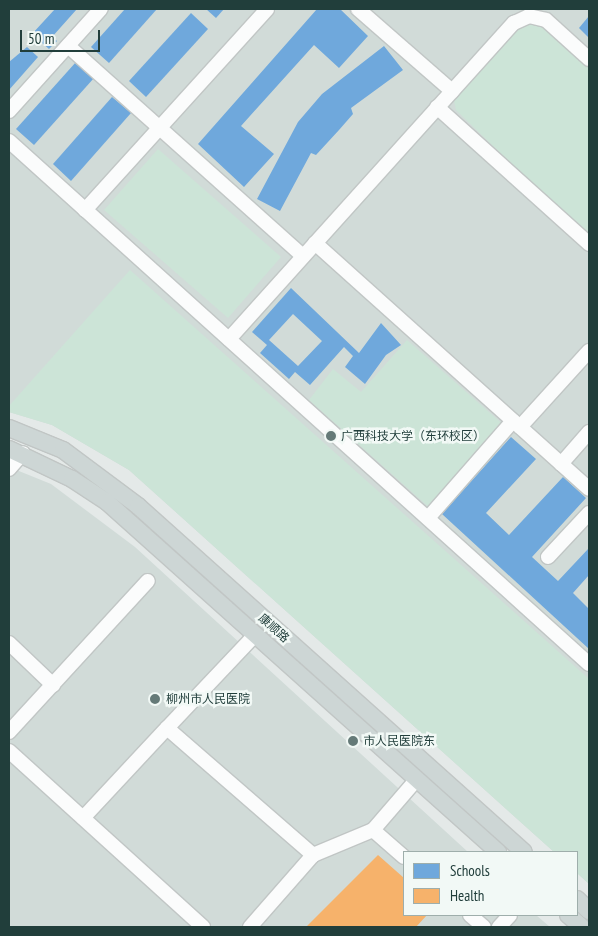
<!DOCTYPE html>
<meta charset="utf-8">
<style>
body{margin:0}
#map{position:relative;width:598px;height:936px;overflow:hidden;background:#e4e9e8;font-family:"PT Sans Narrow","Noto Sans SC",sans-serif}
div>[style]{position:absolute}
.built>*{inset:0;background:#d1dbd8}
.green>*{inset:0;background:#cce4d7}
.schools>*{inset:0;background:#6fa8dc}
.health>*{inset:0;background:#f6b26b}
.roads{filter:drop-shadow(1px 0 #c1c6c5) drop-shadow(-1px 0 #c1c6c5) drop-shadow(0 1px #c1c6c5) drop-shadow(0 -1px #c1c6c5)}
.minor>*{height:14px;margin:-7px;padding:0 7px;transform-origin:7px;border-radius:7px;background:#fbfcfc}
.major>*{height:16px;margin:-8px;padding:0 8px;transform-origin:8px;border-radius:8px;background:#cdd6d5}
.dots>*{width:14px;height:14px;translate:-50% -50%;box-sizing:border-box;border:2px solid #f2f9f6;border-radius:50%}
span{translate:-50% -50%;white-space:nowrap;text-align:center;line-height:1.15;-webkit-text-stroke:5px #f2f9f6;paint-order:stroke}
.poi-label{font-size:12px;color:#213e3b}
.left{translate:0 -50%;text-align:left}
.street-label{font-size:12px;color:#213e3b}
.frame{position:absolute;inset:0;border:10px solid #213e3b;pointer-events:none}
.legend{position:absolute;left:403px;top:851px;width:175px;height:65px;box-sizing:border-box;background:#f2f9f6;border:1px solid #9eaeab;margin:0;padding:6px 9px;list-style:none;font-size:15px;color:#213e3b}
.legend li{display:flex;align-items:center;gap:10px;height:25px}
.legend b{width:25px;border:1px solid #9eaeab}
.scale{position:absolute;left:20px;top:30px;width:80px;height:22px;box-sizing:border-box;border:2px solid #213e3b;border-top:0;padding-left:6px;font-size:15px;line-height:18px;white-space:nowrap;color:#213e3b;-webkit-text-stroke:4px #f2f9f6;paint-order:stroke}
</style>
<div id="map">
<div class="built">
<i style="clip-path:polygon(9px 9px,589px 9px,589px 884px,577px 873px,577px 852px,554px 852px,129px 470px,52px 425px,9px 412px)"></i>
<i style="clip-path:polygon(9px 467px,51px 484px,135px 547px,468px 852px,404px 852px,404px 915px,536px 915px,550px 927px,9px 927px)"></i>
</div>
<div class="green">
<i style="clip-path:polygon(529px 16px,589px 59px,589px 240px,456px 110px,452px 91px)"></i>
<i style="clip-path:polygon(158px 149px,281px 257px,228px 318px,104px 210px)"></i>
<i style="clip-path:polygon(130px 270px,589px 679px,589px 884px,577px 873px,577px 852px,554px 852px,129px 470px,52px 425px,9px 412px,9px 406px)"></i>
<i style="clip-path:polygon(407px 340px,506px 427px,432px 510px,309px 400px,333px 369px,361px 392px)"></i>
</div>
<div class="schools">
<i style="clip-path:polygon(55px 9px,77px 9px,52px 37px,57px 41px,49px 49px,32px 34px)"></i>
<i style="clip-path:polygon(125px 9px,157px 9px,109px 63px,91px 47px)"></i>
<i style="clip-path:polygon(206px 9px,224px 9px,216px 18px)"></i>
<i style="clip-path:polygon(317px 9px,340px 9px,368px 36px,339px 68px,314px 45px,241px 126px,274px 154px,244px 187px,198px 144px)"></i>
<i style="clip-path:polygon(191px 13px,208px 29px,146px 97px,129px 81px)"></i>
<i style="clip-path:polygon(589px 16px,589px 38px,579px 28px)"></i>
<i style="clip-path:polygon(384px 46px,403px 70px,351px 108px,353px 114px,339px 130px,316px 155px,311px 153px,280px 211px,257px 199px,298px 122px,322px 94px)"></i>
<i style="clip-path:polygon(27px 47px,38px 57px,9px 90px,9px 62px)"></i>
<i style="clip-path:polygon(76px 62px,94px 78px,34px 145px,16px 129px)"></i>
<i style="clip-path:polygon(112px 97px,131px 113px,71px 181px,53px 164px)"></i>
<i style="clip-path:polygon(evenodd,291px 288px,359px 353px,381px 323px,401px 345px,386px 355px,365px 384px,345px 367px,353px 356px,344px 347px,310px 385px,295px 372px,289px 379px,260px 353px,267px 345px,252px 332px,291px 288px,293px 314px,322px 341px,298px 366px,269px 340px,293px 314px)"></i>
<i style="clip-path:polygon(511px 437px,536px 459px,486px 513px,509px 535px,563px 477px,586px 498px,532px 557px,558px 581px,589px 548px,589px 575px,573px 593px,589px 609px,589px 649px,442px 514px)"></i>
</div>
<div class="health">
<i style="clip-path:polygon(378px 855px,404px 878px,404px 915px,427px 915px,416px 927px,306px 927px)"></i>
</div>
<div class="roads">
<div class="minor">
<i style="left:358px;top:9px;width:125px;rotate:41.1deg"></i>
<i style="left:68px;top:46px;width:315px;rotate:41.8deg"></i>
<i style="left:437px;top:107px;width:205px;rotate:42deg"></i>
<i style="left:9px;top:111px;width:137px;rotate:-48deg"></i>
<i style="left:9px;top:141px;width:781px;rotate:42.04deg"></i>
<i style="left:85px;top:210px;width:271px;rotate:-47.8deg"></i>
<i style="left:315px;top:243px;width:368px;rotate:41.9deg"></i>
<i style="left:229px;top:339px;width:426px;rotate:-48deg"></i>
<i style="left:514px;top:23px;width:17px;rotate:-25deg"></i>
<i style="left:529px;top:16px;width:17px;rotate:13deg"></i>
<i style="left:546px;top:20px;width:58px;rotate:42.2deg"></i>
<i style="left:520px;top:427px;width:103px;rotate:-47.8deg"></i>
<i style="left:561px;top:464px;width:43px;rotate:-48.8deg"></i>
<i style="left:9px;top:469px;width:21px;rotate:-49deg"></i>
<i style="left:428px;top:518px;width:129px;rotate:-48.8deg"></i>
<i style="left:548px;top:557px;width:60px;rotate:-47deg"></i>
<i style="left:255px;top:635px;width:128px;rotate:133.4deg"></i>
<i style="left:167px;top:728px;width:194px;rotate:41deg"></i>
<i style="left:9px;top:643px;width:61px;rotate:43.7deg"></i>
<i style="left:9px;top:732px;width:205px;rotate:-47.4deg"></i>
<i style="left:9px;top:751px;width:262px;rotate:42.2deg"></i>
<i style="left:83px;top:818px;width:123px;rotate:-47deg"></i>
<i style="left:373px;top:830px;width:41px;rotate:41.1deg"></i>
<i style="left:470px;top:915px;width:18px;rotate:41deg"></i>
<i style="left:250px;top:927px;width:96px;rotate:-48.8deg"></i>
<i style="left:313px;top:855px;width:65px;rotate:-22.6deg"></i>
<i style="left:373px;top:830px;width:67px;rotate:-49.2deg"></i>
<i style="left:499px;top:927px;width:16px;rotate:-47deg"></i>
</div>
<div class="major">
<i style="left:9px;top:428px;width:58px;rotate:22.2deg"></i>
<i style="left:63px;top:450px;width:94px;rotate:36.7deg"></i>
<i style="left:138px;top:506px;width:518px;rotate:41.87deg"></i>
<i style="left:9px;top:449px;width:70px;rotate:25.5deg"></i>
<i style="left:72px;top:479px;width:42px;rotate:33.3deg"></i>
<i style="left:107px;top:502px;width:525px;rotate:41.83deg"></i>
<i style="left:577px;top:899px;width:17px;rotate:45deg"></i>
<i style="left:568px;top:915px;width:18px;rotate:41deg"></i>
</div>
</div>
<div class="dots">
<i style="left:331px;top:436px;background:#657a78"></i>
<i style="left:155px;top:699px;background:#657a78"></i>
<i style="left:353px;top:741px;background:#657a78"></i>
</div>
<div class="poi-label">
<span class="left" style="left:341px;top:436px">广西科技大学（东环校区）</span>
<span class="left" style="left:166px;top:699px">柳州市人民医院</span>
<span class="left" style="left:363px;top:741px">市人民医院东</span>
</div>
<div class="street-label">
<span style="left:274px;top:628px;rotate:42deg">康顺路</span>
</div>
<div class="frame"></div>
<ul class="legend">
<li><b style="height:14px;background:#6fa8dc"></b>Schools</li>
<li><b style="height:14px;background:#f6b26b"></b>Health</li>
</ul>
<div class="scale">50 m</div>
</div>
